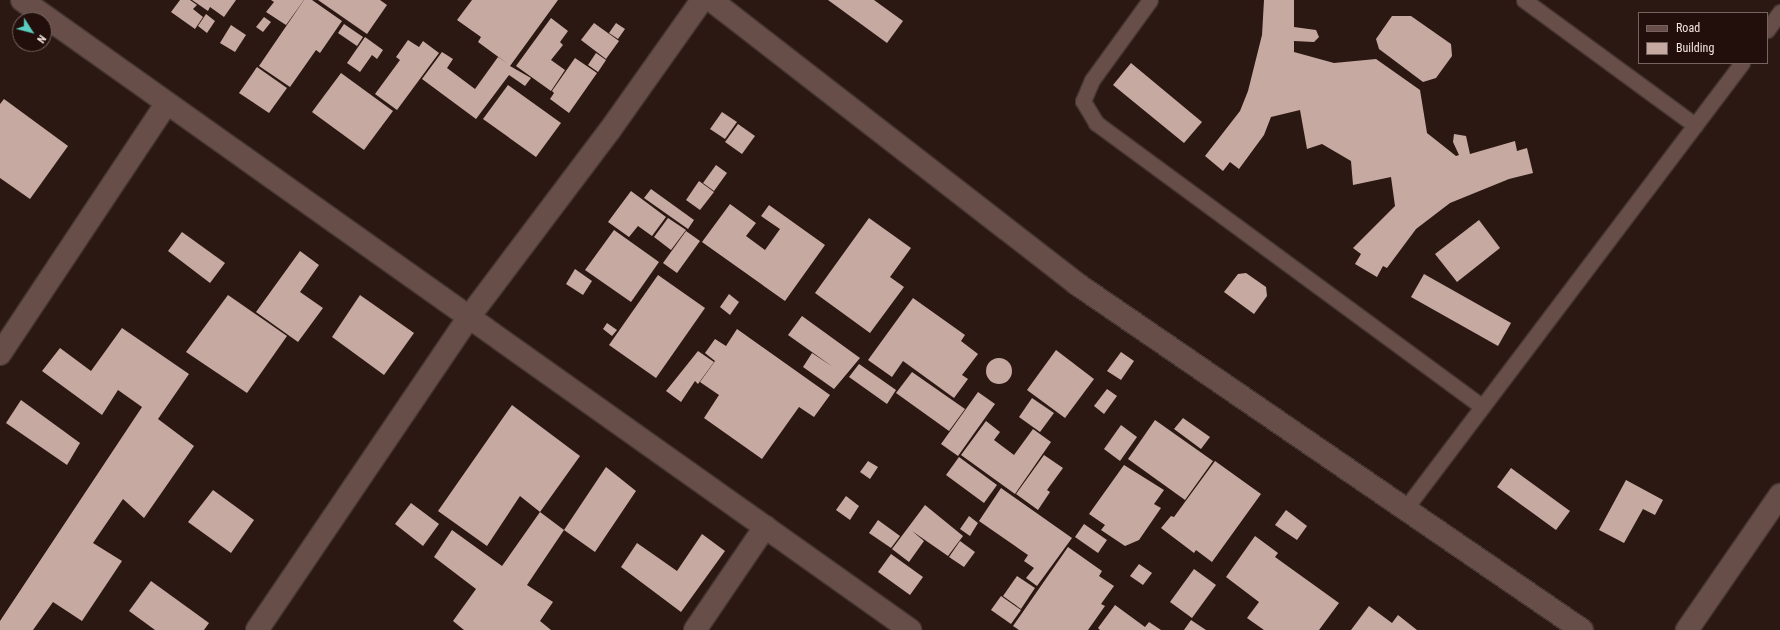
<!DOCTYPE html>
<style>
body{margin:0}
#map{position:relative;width:1780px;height:630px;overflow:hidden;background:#2c1812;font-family:"Roboto Condensed",sans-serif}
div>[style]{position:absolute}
.building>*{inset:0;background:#c6aaa2}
.round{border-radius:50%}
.roads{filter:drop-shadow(1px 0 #453533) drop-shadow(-1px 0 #453533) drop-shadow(0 1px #453533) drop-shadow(0 -1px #453533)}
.lane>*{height:15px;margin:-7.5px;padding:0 7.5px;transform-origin:7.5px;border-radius:7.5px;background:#674e48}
.street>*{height:22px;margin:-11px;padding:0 11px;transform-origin:11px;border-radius:11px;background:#674e48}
span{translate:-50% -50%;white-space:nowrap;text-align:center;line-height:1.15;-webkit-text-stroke:4px #220e0a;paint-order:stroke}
.legend{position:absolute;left:1638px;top:12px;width:130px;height:52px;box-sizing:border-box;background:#220e0a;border:1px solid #766460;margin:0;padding:5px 7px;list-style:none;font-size:12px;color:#f5e6e2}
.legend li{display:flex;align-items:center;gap:8px;height:20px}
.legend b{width:20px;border:1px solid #766460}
.north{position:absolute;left:12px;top:12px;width:40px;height:40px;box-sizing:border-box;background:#220e0a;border:1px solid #766460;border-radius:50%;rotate:126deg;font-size:11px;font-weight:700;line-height:16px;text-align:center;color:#f5e6e2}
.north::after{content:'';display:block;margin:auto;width:14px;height:18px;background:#58cec0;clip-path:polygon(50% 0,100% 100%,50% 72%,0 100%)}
</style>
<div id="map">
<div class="building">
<i style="clip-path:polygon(180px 0,190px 0,197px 5px,193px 9px,203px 17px,195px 29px,171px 12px)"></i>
<i style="clip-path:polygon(192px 0,236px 0,224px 17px,210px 7px,208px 11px)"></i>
<i style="clip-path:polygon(271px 0,304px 0,286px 25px,266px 12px,274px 2px)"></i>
<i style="clip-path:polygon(304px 0,312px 0,342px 21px,320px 53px,316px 50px,290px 87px,259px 66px)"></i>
<i style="clip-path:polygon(318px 0,380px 0,387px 5px,367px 34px)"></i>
<i style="clip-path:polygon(472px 0,558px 0,510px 66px,531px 78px,525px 86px,509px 75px,476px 119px,422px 79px,442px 52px,453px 59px,447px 68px,475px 89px,498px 57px,508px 64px,478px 42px,481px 37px,457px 20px)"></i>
<i style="clip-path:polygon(828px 0,874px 0,903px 21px,887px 43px)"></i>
<i style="clip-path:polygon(1264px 0,1294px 0,1294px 27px,1316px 30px,1319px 37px,1314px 42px,1294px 41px,1294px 52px,1334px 63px,1376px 59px,1420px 90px,1427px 133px,1456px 156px,1459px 155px,1453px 142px,1454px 134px,1466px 136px,1470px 154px,1515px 141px,1517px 151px,1527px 148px,1533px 173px,1509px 179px,1450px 203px,1416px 229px,1387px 268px,1383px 266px,1377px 277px,1355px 264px,1361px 254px,1353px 248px,1395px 206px,1391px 177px,1353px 185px,1351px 161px,1322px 144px,1307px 149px,1300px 110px,1271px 117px,1264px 135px,1239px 169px,1230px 162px,1223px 171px,1205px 156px,1240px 111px,1248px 91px,1262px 35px)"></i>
<i style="clip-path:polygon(206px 14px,215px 21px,207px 33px,198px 26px)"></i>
<i style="clip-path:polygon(1392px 16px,1411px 16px,1451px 44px,1452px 56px,1436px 78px,1423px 82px,1379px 49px,1376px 39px)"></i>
<i style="clip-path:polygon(264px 17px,271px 22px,263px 32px,256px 27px)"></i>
<i style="clip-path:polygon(551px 18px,568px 31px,560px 42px,563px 45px,551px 60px,565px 70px,551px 91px,516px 66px)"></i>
<i style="clip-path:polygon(594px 23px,619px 41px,606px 59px,581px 40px)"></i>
<i style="clip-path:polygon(616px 23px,625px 29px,618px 39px,609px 33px)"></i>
<i style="clip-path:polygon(344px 24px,363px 37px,357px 46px,338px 33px)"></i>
<i style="clip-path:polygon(231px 25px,246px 35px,235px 52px,220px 43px)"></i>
<i style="clip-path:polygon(365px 37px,383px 50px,377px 59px,372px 55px,360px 72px,347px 63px)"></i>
<i style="clip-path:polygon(408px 40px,419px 47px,423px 41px,439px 53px,397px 110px,375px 94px,400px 60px,396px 57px)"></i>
<i style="clip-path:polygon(596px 53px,606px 60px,598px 72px,588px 65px)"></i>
<i style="clip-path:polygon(575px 58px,597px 73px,569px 113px,550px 99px,554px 93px,552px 91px)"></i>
<i style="clip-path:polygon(1131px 63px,1202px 122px,1184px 143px,1113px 85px)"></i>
<i style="clip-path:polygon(257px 67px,287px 88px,269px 113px,239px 93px)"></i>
<i style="clip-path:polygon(341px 73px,393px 111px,364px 150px,312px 112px)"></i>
<i style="clip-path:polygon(508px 85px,561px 123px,536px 157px,483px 119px)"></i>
<i style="clip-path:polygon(4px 99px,68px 146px,30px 199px,0 178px,0 104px)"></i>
<i style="clip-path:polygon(722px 112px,737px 122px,725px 139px,710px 129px)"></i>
<i style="clip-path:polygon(738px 124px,755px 136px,742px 154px,725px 142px)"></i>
<i style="clip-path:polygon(716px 165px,727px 173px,714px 191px,703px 183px)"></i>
<i style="clip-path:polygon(699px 181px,714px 192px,700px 210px,686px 200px)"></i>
<i style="clip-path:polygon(651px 189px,694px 220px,688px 229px,644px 198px)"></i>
<i style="clip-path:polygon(631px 191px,666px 217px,652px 236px,638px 226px,629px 237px,608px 222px)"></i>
<i style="clip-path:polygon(730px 204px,756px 223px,746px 236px,765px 250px,780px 229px,761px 216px,769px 205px,825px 245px,785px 301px,702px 242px)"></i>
<i style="clip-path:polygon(668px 218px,686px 230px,671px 250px,654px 237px)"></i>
<i style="clip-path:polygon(869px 218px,911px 248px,890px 277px,904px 287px,870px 333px,815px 293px)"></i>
<i style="clip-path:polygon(1479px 220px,1500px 248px,1457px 282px,1435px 254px)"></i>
<i style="clip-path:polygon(614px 230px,659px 262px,631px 302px,585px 270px)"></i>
<i style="clip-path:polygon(686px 231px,700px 241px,677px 273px,663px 263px)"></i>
<i style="clip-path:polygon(182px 232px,225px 263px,210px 283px,168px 251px)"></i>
<i style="clip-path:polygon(300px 251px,319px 265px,300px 292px,323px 308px,298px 342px,256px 312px)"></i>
<i style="clip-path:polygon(575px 269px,592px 281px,583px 295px,566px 284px)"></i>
<i style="clip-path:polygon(1246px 273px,1266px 287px,1267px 296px,1254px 314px,1224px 292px,1238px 274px)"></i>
<i style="clip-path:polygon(1424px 274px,1511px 323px,1498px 346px,1411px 297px)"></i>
<i style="clip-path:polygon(658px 275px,705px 308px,656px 378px,609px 345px)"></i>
<i style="clip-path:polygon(729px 294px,739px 302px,730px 315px,720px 307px)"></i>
<i style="clip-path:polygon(228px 295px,287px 336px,247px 393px,186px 352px)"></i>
<i style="clip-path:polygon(360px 295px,414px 333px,384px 375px,332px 337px)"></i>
<i style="clip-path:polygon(913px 298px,965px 335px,961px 341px,978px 354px,962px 375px,968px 379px,954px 398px,903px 361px,892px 377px,868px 360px)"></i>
<i style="clip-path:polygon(802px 316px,860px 358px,834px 389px,803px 367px,812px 353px,833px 367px,788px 335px)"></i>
<i style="clip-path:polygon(607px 323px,617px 330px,612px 336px,603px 329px)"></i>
<i style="clip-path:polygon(122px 328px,189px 374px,158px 419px,194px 446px,144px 518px,123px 499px,93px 543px,122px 561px,82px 621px,53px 602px,33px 630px,0 630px,0 621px,142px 407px,118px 390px,102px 415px,42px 371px,60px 348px,91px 371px)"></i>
<i style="clip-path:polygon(737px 329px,830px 395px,814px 417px,799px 407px,762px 459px,704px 418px,719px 395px,700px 382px,715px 361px,705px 353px,715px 339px,726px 346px)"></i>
<i style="clip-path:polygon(1056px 350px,1094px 379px,1065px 418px,1027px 390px)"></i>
<i style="clip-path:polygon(698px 351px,714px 362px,698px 384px,695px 381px,681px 402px,666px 391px)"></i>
<i style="clip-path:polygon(1121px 352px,1134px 361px,1121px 380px,1107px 371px)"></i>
<i class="round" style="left:986px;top:358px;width:26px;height:26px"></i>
<i style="clip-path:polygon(859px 364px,896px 390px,887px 404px,849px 377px)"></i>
<i style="clip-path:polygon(912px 372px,965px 409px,949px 431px,896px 393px)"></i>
<i style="clip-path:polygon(1107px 389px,1117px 396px,1104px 414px,1094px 406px)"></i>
<i style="clip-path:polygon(978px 392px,995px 404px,958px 456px,941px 444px)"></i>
<i style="clip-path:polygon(1032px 398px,1054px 413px,1040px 432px,1019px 417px)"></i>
<i style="clip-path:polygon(21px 400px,80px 443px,67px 465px,6px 423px)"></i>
<i style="clip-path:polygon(512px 405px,580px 456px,540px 512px,520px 496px,487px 546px,438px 511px)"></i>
<i style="clip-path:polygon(1183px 418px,1210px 437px,1201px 449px,1174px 429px)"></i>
<i style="clip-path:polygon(1155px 420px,1213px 461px,1185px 500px,1128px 459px)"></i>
<i style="clip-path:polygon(986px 421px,1000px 432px,994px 440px,1014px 455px,1033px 429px,1051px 442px,1015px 494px,961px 455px)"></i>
<i style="clip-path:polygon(1121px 425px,1137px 437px,1120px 461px,1104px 449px)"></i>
<i style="clip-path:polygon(1044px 455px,1063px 468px,1047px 490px,1050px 492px,1038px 510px,1016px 494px)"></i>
<i style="clip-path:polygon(959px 457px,997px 485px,984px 503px,946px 475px)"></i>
<i style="clip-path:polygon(868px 461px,878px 467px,870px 479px,860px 472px)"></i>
<i style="clip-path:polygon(1215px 461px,1261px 494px,1212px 562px,1196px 550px,1194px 553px,1161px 528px,1171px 516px,1174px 517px)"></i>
<i style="clip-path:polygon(1124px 465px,1164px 490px,1154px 504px,1161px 508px,1139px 540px,1125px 546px,1101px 530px,1105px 525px,1089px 514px)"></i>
<i style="clip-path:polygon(606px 467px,636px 491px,595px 552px,564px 530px,527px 585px,553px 602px,540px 621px,551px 630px,464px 630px,453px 621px,476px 589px,434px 557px,452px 530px,502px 566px,540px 512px,564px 530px)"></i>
<i style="clip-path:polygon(1511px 468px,1570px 511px,1556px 530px,1497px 487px)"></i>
<i style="clip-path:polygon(1626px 480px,1663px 500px,1655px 515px,1643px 509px,1624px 543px,1599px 530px)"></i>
<i style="clip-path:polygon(1001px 488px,1072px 538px,1037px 586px,1026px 578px,1034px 568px,1024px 561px,1028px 555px,979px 521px)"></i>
<i style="clip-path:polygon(213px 490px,254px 520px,231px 553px,188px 522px)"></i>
<i style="clip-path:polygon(846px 496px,859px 506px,850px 520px,836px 510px)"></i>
<i style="clip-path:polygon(411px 503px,439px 524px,423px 546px,395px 524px)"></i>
<i style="clip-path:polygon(925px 505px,963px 536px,948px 556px,912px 531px,924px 541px,909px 562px,892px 549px)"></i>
<i style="clip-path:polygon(1286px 510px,1307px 526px,1297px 540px,1275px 525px)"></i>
<i style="clip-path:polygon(969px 516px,978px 523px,970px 536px,960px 529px)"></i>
<i style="clip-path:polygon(878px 520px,900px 536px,891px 548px,869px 533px)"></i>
<i style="clip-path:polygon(1084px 524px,1107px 540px,1098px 553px,1075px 537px)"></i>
<i style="clip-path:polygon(702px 534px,725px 551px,681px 612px,621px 567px,637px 543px,677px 571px)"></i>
<i style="clip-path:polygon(1255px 536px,1278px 553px,1275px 557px,1339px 603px,1319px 630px,1264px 630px,1247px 618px,1259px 602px,1226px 577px)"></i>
<i style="clip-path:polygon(960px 541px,975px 552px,964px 567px,949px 557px)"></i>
<i style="clip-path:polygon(1068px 547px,1102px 571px,1099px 576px,1114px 586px,1101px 604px,1105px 606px,1088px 630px,1019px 630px,1013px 626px)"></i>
<i style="clip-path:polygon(891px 554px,923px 577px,910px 595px,878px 572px)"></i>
<i style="clip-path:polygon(1139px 564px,1152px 573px,1143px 585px,1130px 576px)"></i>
<i style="clip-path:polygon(1194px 569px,1216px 585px,1192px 618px,1170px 602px)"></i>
<i style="clip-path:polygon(1017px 576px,1035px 588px,1021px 609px,1003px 596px)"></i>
<i style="clip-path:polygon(151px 581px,209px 623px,204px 630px,155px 630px,129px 611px)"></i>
<i style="clip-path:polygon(1001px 596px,1021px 610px,1011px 624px,991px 610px)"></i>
<i style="clip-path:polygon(1115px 605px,1145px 627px,1149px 622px,1161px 630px,1100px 630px,1098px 628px)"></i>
<i style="clip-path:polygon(1369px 606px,1392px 623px,1398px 615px,1417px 630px,1351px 630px)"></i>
<i style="clip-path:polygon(1191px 620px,1206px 630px,1184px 630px)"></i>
</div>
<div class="roads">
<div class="lane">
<i style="left:1150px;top:0;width:99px;rotate:125.9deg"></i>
<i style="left:1092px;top:80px;width:23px;rotate:113deg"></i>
<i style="left:1083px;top:101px;width:26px;rotate:59deg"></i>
<i style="left:1096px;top:123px;width:479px;rotate:36.3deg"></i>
<i style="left:1524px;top:0;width:212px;rotate:36.2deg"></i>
<i style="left:1767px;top:30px;width:22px;rotate:-54deg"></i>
<i style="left:1405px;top:509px;width:559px;rotate:-52.93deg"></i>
</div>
<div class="street">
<i style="left:22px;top:0;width:1089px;rotate:35.35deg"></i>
<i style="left:711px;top:0;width:463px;rotate:37.8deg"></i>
<i style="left:1077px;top:284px;width:612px;rotate:34.42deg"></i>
<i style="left:0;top:354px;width:301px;rotate:-56.4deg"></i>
<i style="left:257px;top:630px;width:378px;rotate:-55.9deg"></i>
<i style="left:469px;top:317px;width:234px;rotate:-53deg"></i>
<i style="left:610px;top:130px;width:159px;rotate:-54.7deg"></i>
<i style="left:695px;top:630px;width:125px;rotate:-55.8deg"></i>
<i style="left:1687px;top:630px;width:164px;rotate:-55.4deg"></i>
</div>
</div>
<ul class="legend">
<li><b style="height:5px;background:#674e48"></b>Road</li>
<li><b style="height:11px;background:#c6aaa2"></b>Building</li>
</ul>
<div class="north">N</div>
</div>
